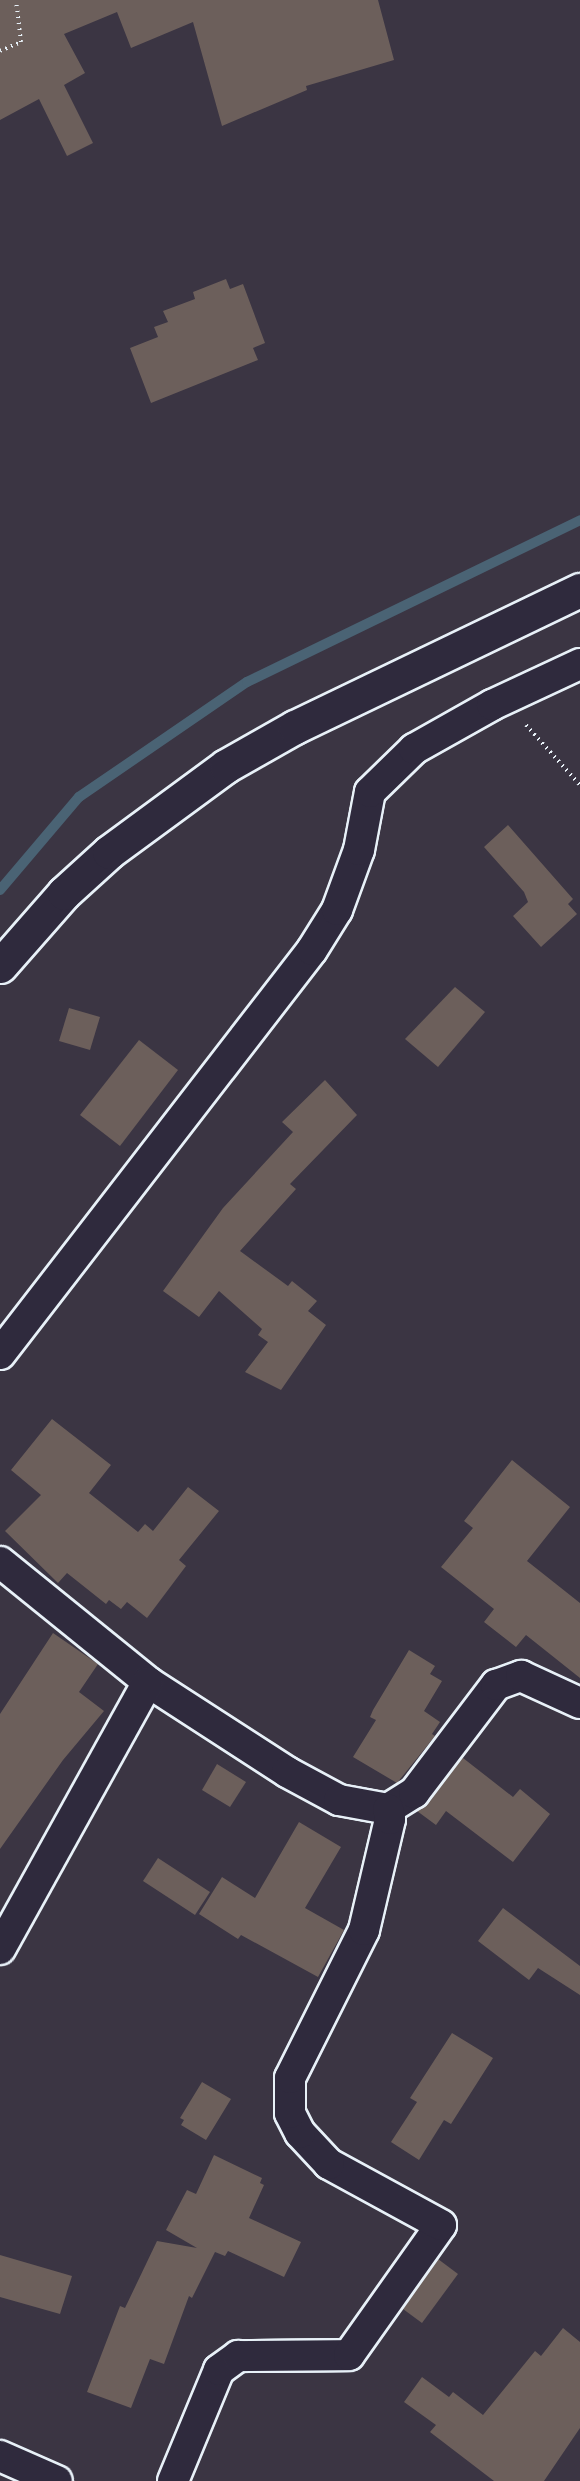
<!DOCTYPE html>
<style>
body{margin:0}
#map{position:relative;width:580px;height:2481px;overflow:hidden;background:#3b3543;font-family:Mynerve,sans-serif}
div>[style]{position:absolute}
.stream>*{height:10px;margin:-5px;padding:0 5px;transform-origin:5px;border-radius:5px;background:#4a6374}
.building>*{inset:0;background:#6c5f5b}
.path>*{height:4px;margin-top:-2px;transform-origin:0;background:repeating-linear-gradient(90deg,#e8f1f8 0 1.5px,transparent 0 6px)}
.roads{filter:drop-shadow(2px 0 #e8f1f8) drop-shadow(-2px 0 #e8f1f8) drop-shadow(0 2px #e8f1f8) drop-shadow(0 -2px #e8f1f8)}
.street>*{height:30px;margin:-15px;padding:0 15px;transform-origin:15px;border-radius:15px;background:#2f2a3d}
.secondary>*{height:33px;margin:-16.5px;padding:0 16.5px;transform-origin:16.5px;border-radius:16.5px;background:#2f2a3d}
span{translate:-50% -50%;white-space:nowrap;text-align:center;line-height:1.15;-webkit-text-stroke:5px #2f2a3d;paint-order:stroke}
</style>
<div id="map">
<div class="stream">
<i style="left:0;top:890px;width:122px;rotate:-49.7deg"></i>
<i style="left:79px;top:797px;width:204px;rotate:-34.4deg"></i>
<i style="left:247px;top:682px;width:370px;rotate:-25.9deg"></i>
</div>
<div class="building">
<i style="clip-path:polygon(0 0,378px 0,394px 60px,306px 86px,307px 90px,222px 126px,193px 22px,131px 48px,117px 12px,64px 34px,85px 73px,64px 85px,93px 143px,67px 156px,39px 99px,0 120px)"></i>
<i style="clip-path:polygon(226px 279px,230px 289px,243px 284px,265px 343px,253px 348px,258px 360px,151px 403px,130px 348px,158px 337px,154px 327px,168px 322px,163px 311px,195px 299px,193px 292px)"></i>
<i style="clip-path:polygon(508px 825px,573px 899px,568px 904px,577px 914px,541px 947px,513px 916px,528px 902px,524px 892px,484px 847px)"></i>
<i style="clip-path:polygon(455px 987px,485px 1012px,438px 1067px,405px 1039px)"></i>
<i style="clip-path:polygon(69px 1008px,100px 1017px,90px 1050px,59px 1041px)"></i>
<i style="clip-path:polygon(139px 1040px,178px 1070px,120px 1146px,80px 1115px)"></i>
<i style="clip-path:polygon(325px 1080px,357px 1115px,290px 1184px,296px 1189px,240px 1251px,288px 1286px,292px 1281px,317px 1301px,308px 1311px,326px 1325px,281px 1390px,245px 1372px,268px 1342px,258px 1335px,262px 1329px,219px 1291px,199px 1317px,163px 1291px,223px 1208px,293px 1132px,282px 1122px)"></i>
<i style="clip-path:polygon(52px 1419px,111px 1465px,89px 1493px,138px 1532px,145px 1524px,153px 1531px,188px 1487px,219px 1511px,179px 1560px,186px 1566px,147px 1618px,127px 1602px,121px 1609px,109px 1600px,106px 1604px,67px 1573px,58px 1583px,5px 1531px,41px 1495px,11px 1470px)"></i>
<i style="clip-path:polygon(512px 1460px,570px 1507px,527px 1561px,580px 1603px,580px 1678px,526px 1635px,516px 1647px,484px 1622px,494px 1609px,441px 1567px,473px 1528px,464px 1521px)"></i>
<i style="clip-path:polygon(53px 1633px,98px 1664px,79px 1692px,104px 1711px,63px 1760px,0 1849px,0 1714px)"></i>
<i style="clip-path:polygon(409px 1650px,435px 1666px,430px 1674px,442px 1681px,424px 1711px,440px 1722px,432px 1734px,435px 1736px,397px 1783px,353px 1757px,376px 1720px,370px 1717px,373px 1710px)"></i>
<i style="clip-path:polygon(463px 1758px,513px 1797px,520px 1789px,550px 1814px,513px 1862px,446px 1811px,436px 1825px,417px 1811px)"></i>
<i style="clip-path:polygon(217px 1764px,246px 1782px,230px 1807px,202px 1790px)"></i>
<i style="clip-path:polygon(299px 1822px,341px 1847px,305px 1908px,344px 1930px,318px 1977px,241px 1935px,238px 1939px,199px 1914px,222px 1877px,255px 1898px)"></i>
<i style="clip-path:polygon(158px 1858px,210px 1892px,195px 1915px,143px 1881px)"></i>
<i style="clip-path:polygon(503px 1908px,580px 1966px,580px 1995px,538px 1968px,529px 1980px,478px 1941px)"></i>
<i style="clip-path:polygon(452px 2033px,493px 2058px,451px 2124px,444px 2120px,419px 2160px,391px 2142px,417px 2102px,410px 2098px)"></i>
<i style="clip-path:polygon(202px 2082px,231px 2099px,206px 2140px,181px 2125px,184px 2120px,180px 2118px)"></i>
<i style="clip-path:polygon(214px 2155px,262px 2178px,260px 2183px,264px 2185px,249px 2218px,301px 2242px,284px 2277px,228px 2251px,225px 2256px,215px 2252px,192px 2298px,189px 2296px,164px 2364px,150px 2359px,131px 2408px,87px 2392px,120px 2306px,125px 2308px,157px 2241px,197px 2248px,166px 2230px,187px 2190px,196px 2194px)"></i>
<i style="clip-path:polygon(0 2255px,72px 2276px,60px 2314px,0 2297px)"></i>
<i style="clip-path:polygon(438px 2259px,458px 2274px,422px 2323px,403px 2309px)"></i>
<i style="clip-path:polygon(563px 2328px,580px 2342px,580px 2428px,544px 2481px,494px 2481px,430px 2432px,436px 2425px,404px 2402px,422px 2377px,449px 2397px,453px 2392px,483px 2415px,535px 2351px,541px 2356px)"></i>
</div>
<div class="path">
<i style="left:0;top:51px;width:23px;rotate:-23deg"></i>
<i style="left:21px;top:42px;width:42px;rotate:-96.8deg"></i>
<i style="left:526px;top:725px;width:81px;rotate:48deg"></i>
</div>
<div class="roads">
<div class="street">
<i style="left:0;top:1354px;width:510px;rotate:-52.32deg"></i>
<i style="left:312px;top:950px;width:47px;rotate:-58deg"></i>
<i style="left:337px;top:910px;width:64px;rotate:-69.9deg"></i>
<i style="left:359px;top:850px;width:59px;rotate:-79.3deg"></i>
<i style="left:370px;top:792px;width:62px;rotate:-44.3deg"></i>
<i style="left:414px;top:749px;width:90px;rotate:-29.4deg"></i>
<i style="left:492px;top:705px;width:97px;rotate:-25deg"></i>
<i style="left:0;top:1562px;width:191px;rotate:39deg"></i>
<i style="left:148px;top:1682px;width:166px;rotate:32.9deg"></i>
<i style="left:287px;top:1772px;width:59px;rotate:28.3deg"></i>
<i style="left:339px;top:1800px;width:50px;rotate:10.4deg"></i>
<i style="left:388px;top:1809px;width:31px;rotate:-32deg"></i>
<i style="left:414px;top:1793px;width:136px;rotate:-52.8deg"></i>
<i style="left:496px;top:1685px;width:27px;rotate:-20deg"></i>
<i style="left:521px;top:1676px;width:65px;rotate:24.6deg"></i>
<i style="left:0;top:1949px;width:305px;rotate:-61deg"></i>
<i style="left:0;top:2456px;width:62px;rotate:23.7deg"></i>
<i style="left:173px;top:2481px;width:120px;rotate:-67.5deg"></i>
<i style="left:219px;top:2370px;width:24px;rotate:-36deg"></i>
<i style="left:238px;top:2356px;width:111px;rotate:-0.5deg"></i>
<i style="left:349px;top:2355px;width:159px;rotate:-54.7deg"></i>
<i style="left:441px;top:2225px;width:128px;rotate:-151.4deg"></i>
<i style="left:329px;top:2164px;width:42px;rotate:-133.1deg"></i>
<i style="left:300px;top:2133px;width:22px;rotate:-117deg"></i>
<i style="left:290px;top:2113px;width:35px;rotate:-90deg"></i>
<i style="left:290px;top:2078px;width:165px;rotate:-63.4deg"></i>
<i style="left:364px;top:1930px;width:114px;rotate:-76.8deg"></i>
<i style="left:390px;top:1819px;width:10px;rotate:-101deg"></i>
</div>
<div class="secondary">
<i style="left:0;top:966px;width:97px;rotate:-48.8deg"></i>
<i style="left:64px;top:893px;width:61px;rotate:-42.3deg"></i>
<i style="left:109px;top:852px;width:145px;rotate:-36.3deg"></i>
<i style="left:226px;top:766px;width:79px;rotate:-29.5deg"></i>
<i style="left:295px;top:727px;width:316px;rotate:-25.7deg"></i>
</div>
</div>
</div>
